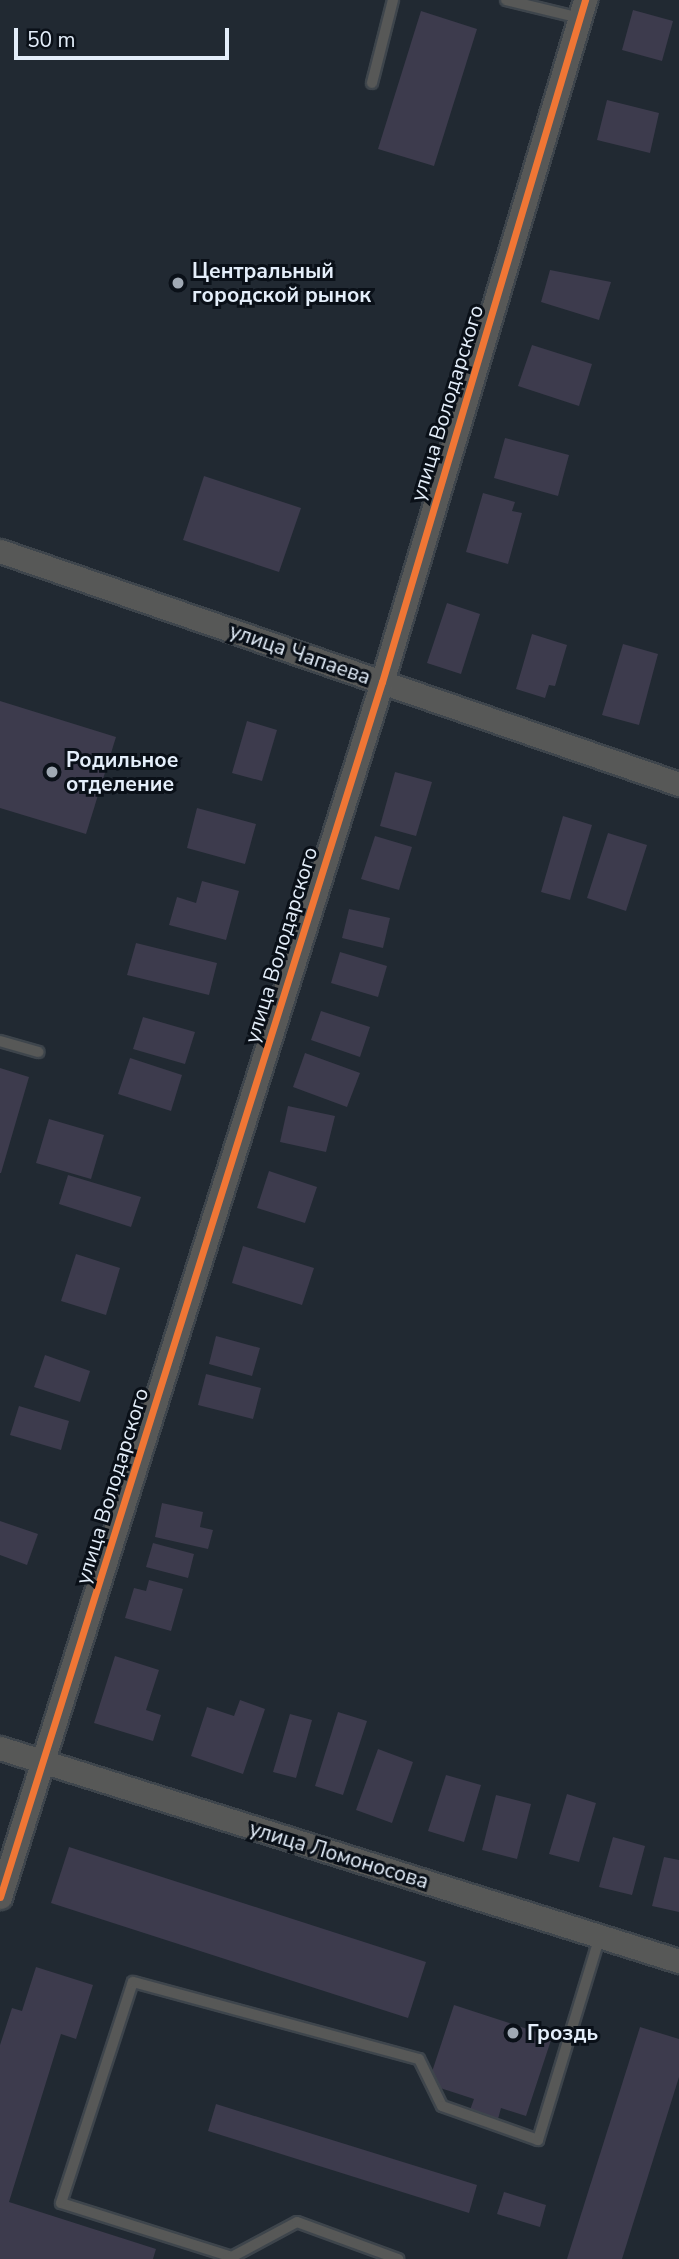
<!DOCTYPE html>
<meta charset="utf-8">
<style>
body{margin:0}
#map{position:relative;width:679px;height:2259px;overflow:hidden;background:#212932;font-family:"Nunito Sans",sans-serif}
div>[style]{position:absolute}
.building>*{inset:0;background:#3d3b4d}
.roads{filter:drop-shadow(2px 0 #3e454c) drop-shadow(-2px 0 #3e454c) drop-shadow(0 2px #3e454c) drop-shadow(0 -2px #3e454c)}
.service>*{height:10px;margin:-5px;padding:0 5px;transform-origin:5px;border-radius:5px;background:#575857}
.minor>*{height:23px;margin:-11.5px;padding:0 11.5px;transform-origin:11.5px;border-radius:11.5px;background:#575857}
.cycleway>*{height:7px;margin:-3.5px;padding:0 3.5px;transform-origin:3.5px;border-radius:3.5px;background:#f07635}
.dots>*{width:19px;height:19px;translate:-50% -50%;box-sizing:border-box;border:4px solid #0a1018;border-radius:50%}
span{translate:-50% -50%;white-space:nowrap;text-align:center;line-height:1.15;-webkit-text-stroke:6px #0a1018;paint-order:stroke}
.poi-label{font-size:21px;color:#e4eefa;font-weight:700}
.left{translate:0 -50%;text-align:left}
.street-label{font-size:21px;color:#e4eefa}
.scale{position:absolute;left:14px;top:28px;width:215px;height:32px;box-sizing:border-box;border:4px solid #e4eefa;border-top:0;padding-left:9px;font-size:21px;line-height:24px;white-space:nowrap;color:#e4eefa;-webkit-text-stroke:5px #0a1018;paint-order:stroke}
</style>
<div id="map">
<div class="building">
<i style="clip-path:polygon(633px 10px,673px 21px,662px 61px,622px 50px)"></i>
<i style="clip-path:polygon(421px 11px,477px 29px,434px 166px,378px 149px)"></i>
<i style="clip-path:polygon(607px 100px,659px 113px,650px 153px,597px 140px)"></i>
<i style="clip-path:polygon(550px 270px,611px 282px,599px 320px,541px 302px)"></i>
<i style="clip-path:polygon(532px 345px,592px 364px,579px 406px,518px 386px)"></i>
<i style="clip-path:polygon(505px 438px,569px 455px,558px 496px,494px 478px)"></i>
<i style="clip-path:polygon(204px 476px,301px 508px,279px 572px,183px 540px)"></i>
<i style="clip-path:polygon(483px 493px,515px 502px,512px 511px,522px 513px,508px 564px,466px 552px)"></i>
<i style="clip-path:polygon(447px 603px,480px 614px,461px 674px,427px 663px)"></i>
<i style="clip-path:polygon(532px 634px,567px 645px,555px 686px,549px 685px,545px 698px,516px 689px)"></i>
<i style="clip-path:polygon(623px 644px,658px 654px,639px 725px,602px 715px)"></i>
<i style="clip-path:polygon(0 701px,116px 737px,86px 834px,0 808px)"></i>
<i style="clip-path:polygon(247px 721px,277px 730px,262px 781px,232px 773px)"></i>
<i style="clip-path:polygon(395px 772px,432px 782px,416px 836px,380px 826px)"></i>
<i style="clip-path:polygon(197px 808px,256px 824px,245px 864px,187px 848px)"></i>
<i style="clip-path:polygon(563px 816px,592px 825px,570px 900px,541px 892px)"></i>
<i style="clip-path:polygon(608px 833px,647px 845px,626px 911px,587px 898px)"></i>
<i style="clip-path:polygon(375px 836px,412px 847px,399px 890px,361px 879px)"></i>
<i style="clip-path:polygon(202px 881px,239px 891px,226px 940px,169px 925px,177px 897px,196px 903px)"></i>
<i style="clip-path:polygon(349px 909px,390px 918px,383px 948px,342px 938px)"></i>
<i style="clip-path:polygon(136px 943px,217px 963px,209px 995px,127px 975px)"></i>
<i style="clip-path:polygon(340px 952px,387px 966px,378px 997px,331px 983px)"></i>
<i style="clip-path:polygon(321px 1011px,370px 1027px,360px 1057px,311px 1040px)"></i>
<i style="clip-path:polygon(143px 1017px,195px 1032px,185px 1064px,133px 1049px)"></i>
<i style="clip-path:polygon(305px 1053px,360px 1073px,347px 1107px,293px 1087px)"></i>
<i style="clip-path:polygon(130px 1058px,182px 1075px,171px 1111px,118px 1094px)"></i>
<i style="clip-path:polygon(0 1068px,29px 1077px,1px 1173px,0 1173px)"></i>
<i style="clip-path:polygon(288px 1106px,335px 1116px,326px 1152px,280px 1142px)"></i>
<i style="clip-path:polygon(49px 1119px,104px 1135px,91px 1179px,36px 1163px)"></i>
<i style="clip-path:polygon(269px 1171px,317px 1187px,305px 1223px,257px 1208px)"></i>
<i style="clip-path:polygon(68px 1175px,141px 1197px,131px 1227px,59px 1204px)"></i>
<i style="clip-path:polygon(243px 1246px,314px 1268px,302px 1305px,232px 1283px)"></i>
<i style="clip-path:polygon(76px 1254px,120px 1268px,106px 1315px,61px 1301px)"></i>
<i style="clip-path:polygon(216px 1336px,260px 1348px,252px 1376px,209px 1364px)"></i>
<i style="clip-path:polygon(45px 1355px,90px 1371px,80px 1402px,34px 1387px)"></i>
<i style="clip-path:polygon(206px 1374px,261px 1388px,253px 1419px,198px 1405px)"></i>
<i style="clip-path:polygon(19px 1406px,69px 1421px,61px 1450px,10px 1435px)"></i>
<i style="clip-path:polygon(162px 1503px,203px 1512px,200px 1527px,213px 1530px,208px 1549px,155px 1537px)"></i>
<i style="clip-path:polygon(0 1521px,38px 1534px,27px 1565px,0 1555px)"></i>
<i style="clip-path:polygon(153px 1543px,194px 1554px,188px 1578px,146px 1567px)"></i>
<i style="clip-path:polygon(149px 1580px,183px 1589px,171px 1631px,125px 1618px,134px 1588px,146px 1591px)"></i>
<i style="clip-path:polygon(115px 1656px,159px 1670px,146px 1710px,161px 1715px,153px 1741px,94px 1723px)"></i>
<i style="clip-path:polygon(240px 1700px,265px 1709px,243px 1774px,191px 1756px,207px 1707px,234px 1716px)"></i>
<i style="clip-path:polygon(338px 1712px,367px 1721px,343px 1795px,315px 1786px)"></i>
<i style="clip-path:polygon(290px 1714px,312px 1720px,296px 1778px,273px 1772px)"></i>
<i style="clip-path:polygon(378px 1749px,413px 1762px,392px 1823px,356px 1810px)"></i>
<i style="clip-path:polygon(446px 1775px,481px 1785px,464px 1842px,428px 1831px)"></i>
<i style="clip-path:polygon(567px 1794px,596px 1803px,579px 1862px,549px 1854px)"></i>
<i style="clip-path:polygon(496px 1795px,531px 1804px,517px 1859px,482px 1850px)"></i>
<i style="clip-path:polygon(613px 1837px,645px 1846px,632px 1895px,599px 1887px)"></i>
<i style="clip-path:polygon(69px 1847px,426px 1962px,408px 2018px,51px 1903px)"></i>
<i style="clip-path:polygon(664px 1857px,679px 1860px,679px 1912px,652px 1906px)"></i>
<i style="clip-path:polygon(36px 1967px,93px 1985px,76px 2039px,61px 2034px,9px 2202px,156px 2249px,153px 2259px,0 2259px,0 2045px,12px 2008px,22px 2011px)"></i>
<i style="clip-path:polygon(454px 2005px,552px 2037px,526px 2116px,501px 2108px,498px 2119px,470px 2110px,474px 2099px,428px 2084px)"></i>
<i style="clip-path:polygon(640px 2027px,679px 2039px,679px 2077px,622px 2259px,567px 2259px)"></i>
<i style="clip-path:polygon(216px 2104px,477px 2185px,469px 2213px,208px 2131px)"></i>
<i style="clip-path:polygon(504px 2192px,546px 2205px,540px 2227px,497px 2214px)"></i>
</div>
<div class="roads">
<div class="service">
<i style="left:506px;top:0;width:76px;rotate:13.7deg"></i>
<i style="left:372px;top:83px;width:86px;rotate:-75.8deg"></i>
<i style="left:0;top:1041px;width:40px;rotate:16deg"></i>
<i style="left:229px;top:2256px;width:176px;rotate:-162.5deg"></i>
<i style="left:61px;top:2203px;width:232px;rotate:-72deg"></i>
<i style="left:133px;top:1982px;width:296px;rotate:15.1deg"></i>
<i style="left:419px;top:2059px;width:52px;rotate:63.9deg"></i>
<i style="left:442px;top:2106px;width:102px;rotate:19.5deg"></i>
<i style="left:538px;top:2140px;width:213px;rotate:-73.1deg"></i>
<i style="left:228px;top:2259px;width:78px;rotate:-28.2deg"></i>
<i style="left:297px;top:2222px;width:108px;rotate:20.1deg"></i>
</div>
<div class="minor">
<i style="left:0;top:551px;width:718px;rotate:18.94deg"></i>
<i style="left:0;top:1748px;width:712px;rotate:17.42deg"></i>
<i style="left:0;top:1897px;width:1274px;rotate:-72.55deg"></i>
<i style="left:382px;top:682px;width:712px;rotate:-73.42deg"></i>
</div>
</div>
<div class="cycleway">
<i style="left:0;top:1897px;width:1274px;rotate:-72.55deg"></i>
<i style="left:382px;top:682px;width:712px;rotate:-73.42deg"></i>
</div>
<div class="dots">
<i style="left:178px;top:283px;background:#a0a9b4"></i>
<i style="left:52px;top:772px;background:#a0a9b4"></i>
<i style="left:513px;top:2033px;background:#a0a9b4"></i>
</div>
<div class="poi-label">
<span class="left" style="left:192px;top:283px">Центральный<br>городской рынок</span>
<span class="left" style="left:66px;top:772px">Родильное<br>отделение</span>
<span class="left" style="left:527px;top:2033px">Гроздь</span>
</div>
<div class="street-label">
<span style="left:447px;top:403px;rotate:-73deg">улица Володарского</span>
<span style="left:300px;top:654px;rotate:19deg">улица Чапаева</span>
<span style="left:281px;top:945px;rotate:-73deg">улица Володарского</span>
<span style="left:112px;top:1486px;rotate:-73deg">улица Володарского</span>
<span style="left:339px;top:1855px;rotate:17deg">улица Ломоносова</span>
</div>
<div class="scale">50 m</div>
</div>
